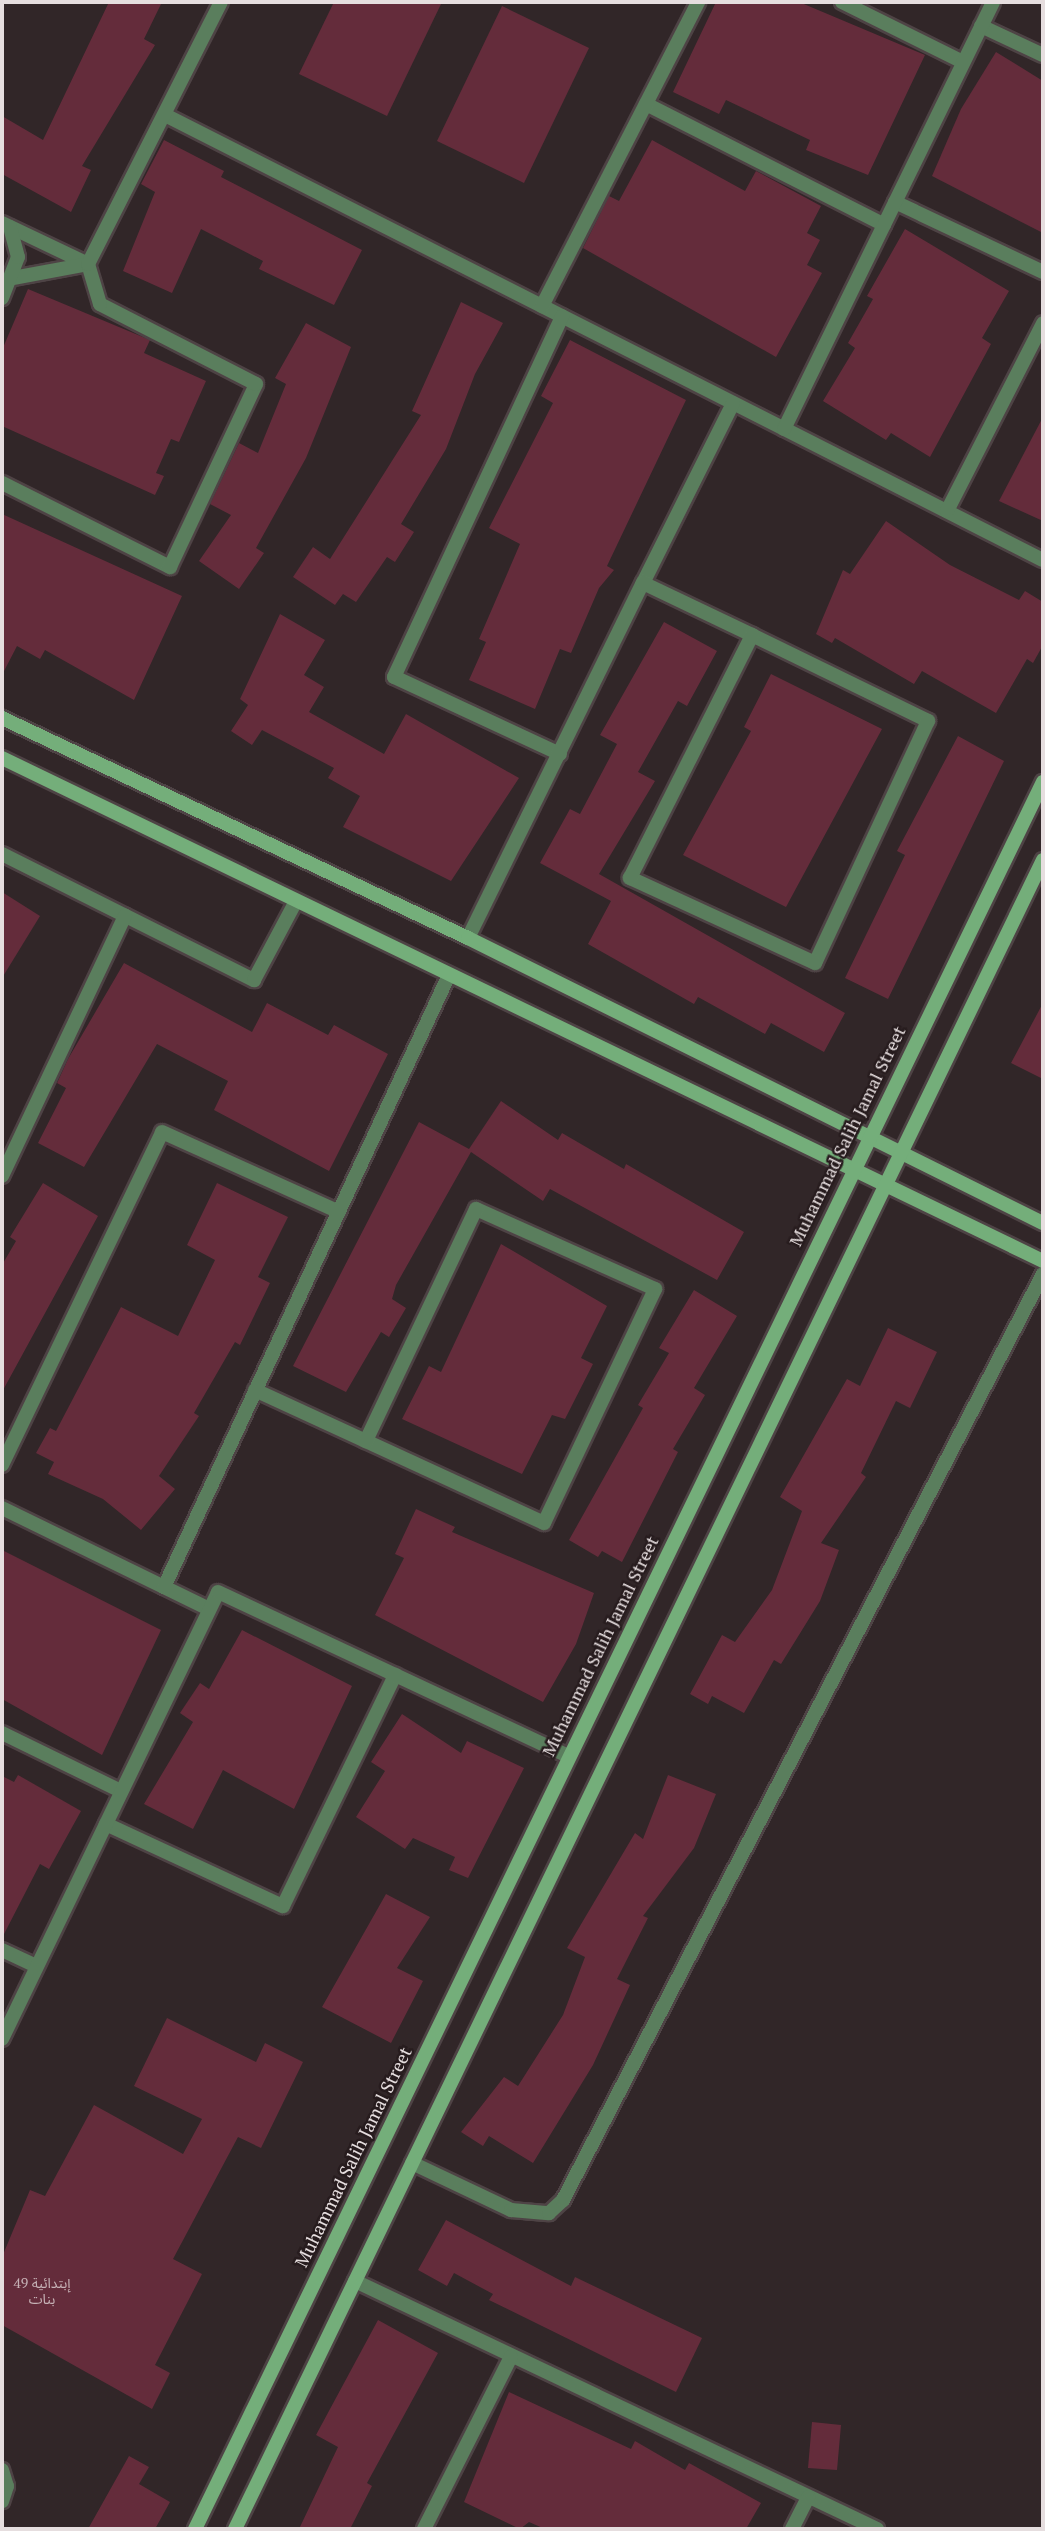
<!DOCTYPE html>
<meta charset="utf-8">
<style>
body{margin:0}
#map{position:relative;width:1045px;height:2531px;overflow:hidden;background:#312628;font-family:"PT Serif","Noto Sans Arabic",serif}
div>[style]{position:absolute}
.building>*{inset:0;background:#642c3b}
.roads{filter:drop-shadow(2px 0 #4e4345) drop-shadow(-2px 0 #4e4345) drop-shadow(0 2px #4e4345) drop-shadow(0 -2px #4e4345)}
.street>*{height:14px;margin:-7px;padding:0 7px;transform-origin:7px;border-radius:7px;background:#5a7e5d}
.secondary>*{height:14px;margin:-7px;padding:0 7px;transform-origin:7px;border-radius:7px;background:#74ae7a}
span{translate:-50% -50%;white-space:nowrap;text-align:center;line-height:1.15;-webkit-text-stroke:5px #271c1e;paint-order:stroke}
.number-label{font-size:14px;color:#c6b2b6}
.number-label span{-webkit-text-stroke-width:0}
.street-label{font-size:18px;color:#e6dedf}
.frame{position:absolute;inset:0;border:4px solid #e6dedf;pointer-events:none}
</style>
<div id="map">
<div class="building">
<i style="clip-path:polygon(109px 2px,162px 2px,144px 39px,155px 45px,82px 166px,91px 170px,71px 212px,2px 174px,2px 116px,43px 140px)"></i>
<i style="clip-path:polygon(334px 2px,442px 2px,387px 116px,299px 74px)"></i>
<i style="clip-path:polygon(716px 2px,799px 2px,925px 55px,868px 175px,806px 150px,810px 140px,726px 100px,719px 114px,673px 92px)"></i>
<i style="clip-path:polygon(502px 6px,589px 48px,524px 183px,437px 141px)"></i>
<i style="clip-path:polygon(996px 52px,1043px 81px,1043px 233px,932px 176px,961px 109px)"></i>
<i style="clip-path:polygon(164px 140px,224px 171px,221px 177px,362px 250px,334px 305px,259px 269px,263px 261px,201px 229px,172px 293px,123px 271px,155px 192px,141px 184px)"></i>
<i style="clip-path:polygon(652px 140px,745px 191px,756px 171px,821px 206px,807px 233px,820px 240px,807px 265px,822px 273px,776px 357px,583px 248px,609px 196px,619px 201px)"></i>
<i style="clip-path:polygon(905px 229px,1009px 291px,982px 338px,991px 344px,930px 457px,891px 433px,886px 440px,823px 401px,855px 348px,848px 343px,873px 299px,867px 296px)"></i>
<i style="clip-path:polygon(28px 289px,150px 340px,144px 353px,206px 381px,179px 442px,171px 439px,156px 473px,164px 476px,155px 495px,2px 426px,2px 350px)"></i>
<i style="clip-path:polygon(461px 302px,503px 323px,475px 374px,446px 449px,401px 524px,414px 532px,395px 562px,387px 557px,356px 602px,343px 594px,335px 605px,293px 577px,313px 547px,330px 559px,421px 415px,412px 411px)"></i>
<i style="clip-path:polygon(306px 323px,351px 347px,306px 458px,256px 548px,264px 553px,239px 589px,199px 561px,231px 515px,210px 504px,239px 443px,258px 453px,286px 384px,275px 378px)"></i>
<i style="clip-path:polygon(570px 340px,686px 400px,607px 566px,614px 570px,599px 588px,571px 653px,560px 649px,535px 709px,469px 680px,486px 642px,479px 639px,520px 544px,489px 528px,553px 403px,541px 396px)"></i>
<i style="clip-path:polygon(1043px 417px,1043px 521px,999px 501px)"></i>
<i style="clip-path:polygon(2px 514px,182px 596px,134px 700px,45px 650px,40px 659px,17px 646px,2px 675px)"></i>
<i style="clip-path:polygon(886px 521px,950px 565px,1019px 600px,1025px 591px,1043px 602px,1043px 645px,1033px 663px,1027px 659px,996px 713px,922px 671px,914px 684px,835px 638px,832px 643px,816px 634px,843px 570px,850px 574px)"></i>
<i style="clip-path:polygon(280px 614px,325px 640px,304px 675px,324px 687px,309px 712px,384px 754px,406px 714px,519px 778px,451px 881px,343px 827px,360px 796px,328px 778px,334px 768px,262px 730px,252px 745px,231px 731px,248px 705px,240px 699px)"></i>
<i style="clip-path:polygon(664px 622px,717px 651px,687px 706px,678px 701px,638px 772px,655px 781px,599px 874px,845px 1013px,824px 1052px,771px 1023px,765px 1034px,698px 997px,694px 1004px,588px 944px,611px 901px,540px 863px,570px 809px,580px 814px,617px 744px,600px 735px)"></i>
<i style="clip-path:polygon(771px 674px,882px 729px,786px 907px,683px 855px,751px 731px,744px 727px)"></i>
<i style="clip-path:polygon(958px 736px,1004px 761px,888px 999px,845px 978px,905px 855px,897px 851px)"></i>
<i style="clip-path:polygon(2px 892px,40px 916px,2px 978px)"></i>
<i style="clip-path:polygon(124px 963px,252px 1032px,267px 1003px,328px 1035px,334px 1025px,388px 1054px,329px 1171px,214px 1110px,228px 1081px,157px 1044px,84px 1167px,38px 1143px,66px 1088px,57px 1083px,68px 1059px)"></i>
<i style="clip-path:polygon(1043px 1003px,1043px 1079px,1011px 1063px)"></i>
<i style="clip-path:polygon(501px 1101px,558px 1140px,562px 1133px,624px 1169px,626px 1164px,744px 1232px,717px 1280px,550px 1189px,543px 1201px,471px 1152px,396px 1285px,392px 1299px,406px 1308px,389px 1337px,381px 1332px,346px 1392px,293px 1366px,419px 1122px,469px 1149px)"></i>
<i style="clip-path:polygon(43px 1183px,98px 1216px,2px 1392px,2px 1265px,16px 1241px,10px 1237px)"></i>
<i style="clip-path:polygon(217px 1183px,288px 1217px,258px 1277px,270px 1283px,240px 1345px,235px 1342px,194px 1413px,199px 1416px,159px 1476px,175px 1489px,141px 1530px,103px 1499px,48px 1474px,54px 1462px,36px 1453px,50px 1428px,56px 1431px,121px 1307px,178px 1336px,215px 1260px,187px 1245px)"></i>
<i style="clip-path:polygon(501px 1244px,607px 1306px,581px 1358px,593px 1364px,565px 1419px,552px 1415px,522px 1474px,402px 1419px,429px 1366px,441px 1372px)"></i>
<i style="clip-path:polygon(694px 1290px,737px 1316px,694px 1388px,705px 1395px,673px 1449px,678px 1452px,622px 1562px,602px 1551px,598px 1557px,569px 1540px,643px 1408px,638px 1405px,669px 1353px,659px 1348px)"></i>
<i style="clip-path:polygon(888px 1328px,937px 1352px,910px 1408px,896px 1401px,861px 1473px,866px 1477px,821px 1543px,839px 1550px,820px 1601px,781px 1664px,774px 1660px,744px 1713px,712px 1696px,708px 1704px,690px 1694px,722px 1635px,735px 1642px,772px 1590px,802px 1511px,780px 1497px,847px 1379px,860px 1386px)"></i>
<i style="clip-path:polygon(416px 1509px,455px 1527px,452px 1532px,594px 1593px,576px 1644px,543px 1702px,375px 1615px,404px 1558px,395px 1554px)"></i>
<i style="clip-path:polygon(2px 1550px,161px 1630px,102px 1755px,2px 1699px)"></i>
<i style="clip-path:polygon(242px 1630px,352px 1686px,294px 1809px,223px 1770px,193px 1829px,144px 1804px,193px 1722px,180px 1713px,200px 1683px,209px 1689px)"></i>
<i style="clip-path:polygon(402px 1714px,461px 1753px,467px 1741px,524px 1768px,468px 1878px,449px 1870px,455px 1857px,413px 1838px,405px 1849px,356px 1817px,385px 1771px,371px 1762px)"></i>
<i style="clip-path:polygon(18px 1775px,81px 1811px,49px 1869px,40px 1864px,2px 1938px,2px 1776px,14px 1782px)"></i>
<i style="clip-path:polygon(668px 1775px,716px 1794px,694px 1848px,643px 1916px,648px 1918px,617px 1979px,630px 1985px,593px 2065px,533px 2163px,489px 2136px,483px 2146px,461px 2132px,504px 2077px,518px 2086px,563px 2015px,585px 1957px,567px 1948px,635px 1833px,643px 1839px)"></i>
<i style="clip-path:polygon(386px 1894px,430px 1917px,397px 1968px,423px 1981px,391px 2043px,322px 2007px)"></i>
<i style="clip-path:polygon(167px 2018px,256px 2062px,265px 2043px,303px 2062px,261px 2148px,238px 2137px,173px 2259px,202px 2274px,155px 2365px,170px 2373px,152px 2409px,2px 2325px,2px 2257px,30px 2190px,45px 2196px,94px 2105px,183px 2154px,202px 2119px,134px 2086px)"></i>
<i style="clip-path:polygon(446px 2220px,571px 2286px,575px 2277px,702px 2338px,676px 2392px,489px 2300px,493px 2294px,454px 2273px,447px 2286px,418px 2270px)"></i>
<i style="clip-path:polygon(378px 2320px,438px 2353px,367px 2483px,372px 2486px,350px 2529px,299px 2529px,338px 2447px,316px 2435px)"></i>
<i style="clip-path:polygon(509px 2392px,631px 2449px,635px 2441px,685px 2470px,689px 2463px,761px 2503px,746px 2529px,545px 2529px,529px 2522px,520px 2529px,464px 2502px)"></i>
<i style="clip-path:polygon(812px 2422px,841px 2425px,837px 2470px,808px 2468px)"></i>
<i style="clip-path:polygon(129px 2456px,149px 2467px,139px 2484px,170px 2502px,155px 2529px,88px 2529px)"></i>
</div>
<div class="roads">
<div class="street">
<i style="left:842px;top:2px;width:135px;rotate:26.4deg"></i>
<i style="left:981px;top:26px;width:68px;rotate:25.1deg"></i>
<i style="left:646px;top:104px;width:267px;rotate:26.9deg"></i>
<i style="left:165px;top:115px;width:984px;rotate:26.88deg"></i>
<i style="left:895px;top:202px;width:164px;rotate:25.3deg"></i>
<i style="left:2px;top:223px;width:95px;rotate:25.5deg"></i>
<i style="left:13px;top:278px;width:76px;rotate:-10.6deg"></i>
<i style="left:2px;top:298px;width:44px;rotate:-68.7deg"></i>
<i style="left:18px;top:257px;width:31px;rotate:-105deg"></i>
<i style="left:542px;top:306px;width:342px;rotate:-62.8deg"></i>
<i style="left:784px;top:429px;width:475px;rotate:-63.9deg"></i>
<i style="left:2px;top:483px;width:188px;rotate:26.6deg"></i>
<i style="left:170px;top:567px;width:202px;rotate:-64.8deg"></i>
<i style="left:256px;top:384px;width:175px;rotate:-152.9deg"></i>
<i style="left:100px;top:304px;width:42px;rotate:-106.7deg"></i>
<i style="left:88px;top:264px;width:294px;rotate:-63.1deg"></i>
<i style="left:947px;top:511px;width:211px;rotate:-62.9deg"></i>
<i style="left:643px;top:583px;width:201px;rotate:-63.4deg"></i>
<i style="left:560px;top:754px;width:183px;rotate:-155.1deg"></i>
<i style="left:394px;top:677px;width:398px;rotate:-65deg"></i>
<i style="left:2px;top:854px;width:282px;rotate:26.6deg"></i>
<i style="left:254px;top:980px;width:89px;rotate:-62deg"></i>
<i style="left:468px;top:938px;width:396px;rotate:-63.8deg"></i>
<i style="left:643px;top:583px;width:121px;rotate:25.5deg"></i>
<i style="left:752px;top:635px;width:196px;rotate:26deg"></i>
<i style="left:928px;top:721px;width:267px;rotate:115deg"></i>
<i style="left:815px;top:963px;width:204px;rotate:-155.3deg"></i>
<i style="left:630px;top:878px;width:272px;rotate:-63.3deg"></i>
<i style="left:2px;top:1176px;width:288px;rotate:-64.7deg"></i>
<i style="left:255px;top:1390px;width:318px;rotate:24.7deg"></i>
<i style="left:544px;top:1523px;width:259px;rotate:-64.6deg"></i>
<i style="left:655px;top:1289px;width:196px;rotate:-155.9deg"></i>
<i style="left:476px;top:1209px;width:257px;rotate:115.4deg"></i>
<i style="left:2px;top:1465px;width:369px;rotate:-64.3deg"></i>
<i style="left:162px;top:1132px;width:194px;rotate:24.3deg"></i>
<i style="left:2px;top:1508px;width:230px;rotate:26deg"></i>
<i style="left:164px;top:1587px;width:675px;rotate:-65.03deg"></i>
<i style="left:2px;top:1733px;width:132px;rotate:26deg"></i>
<i style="left:106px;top:1824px;width:195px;rotate:24.9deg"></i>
<i style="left:283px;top:1906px;width:257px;rotate:-64.1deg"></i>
<i style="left:2px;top:1950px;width:38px;rotate:25deg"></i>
<i style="left:2px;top:2039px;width:496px;rotate:-64.2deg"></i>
<i style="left:218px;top:1592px;width:387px;rotate:25.1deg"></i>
<i style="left:412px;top:2163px;width:110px;rotate:25.4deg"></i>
<i style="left:511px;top:2210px;width:38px;rotate:5deg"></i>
<i style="left:549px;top:2213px;width:19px;rotate:-43deg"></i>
<i style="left:563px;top:2200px;width:1043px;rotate:-62.6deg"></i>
<i style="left:355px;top:2281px;width:578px;rotate:25.41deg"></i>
<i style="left:2px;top:2470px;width:17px;rotate:73deg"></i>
<i style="left:7px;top:2486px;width:16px;rotate:108deg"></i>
<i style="left:424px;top:2529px;width:193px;rotate:-63.2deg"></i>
<i style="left:792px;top:2529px;width:36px;rotate:-63deg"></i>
</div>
<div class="secondary">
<i style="left:2px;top:718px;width:515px;rotate:25.27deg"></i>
<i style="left:468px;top:938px;width:642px;rotate:26.37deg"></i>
<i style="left:2px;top:758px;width:1156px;rotate:25.79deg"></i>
<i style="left:195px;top:2529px;width:1942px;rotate:-64.11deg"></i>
<i style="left:235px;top:2529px;width:1854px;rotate:-64.17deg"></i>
</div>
</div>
<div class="number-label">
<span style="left:42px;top:2291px">49 إبتدائية<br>بنات</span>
</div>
<div class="street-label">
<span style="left:847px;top:1136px;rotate:-64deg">Muhammad Salih Jamal Street</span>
<span style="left:600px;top:1646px;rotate:-64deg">Muhammad Salih Jamal Street</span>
<span style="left:353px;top:2157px;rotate:-64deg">Muhammad Salih Jamal Street</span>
</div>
<div class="frame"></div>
</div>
